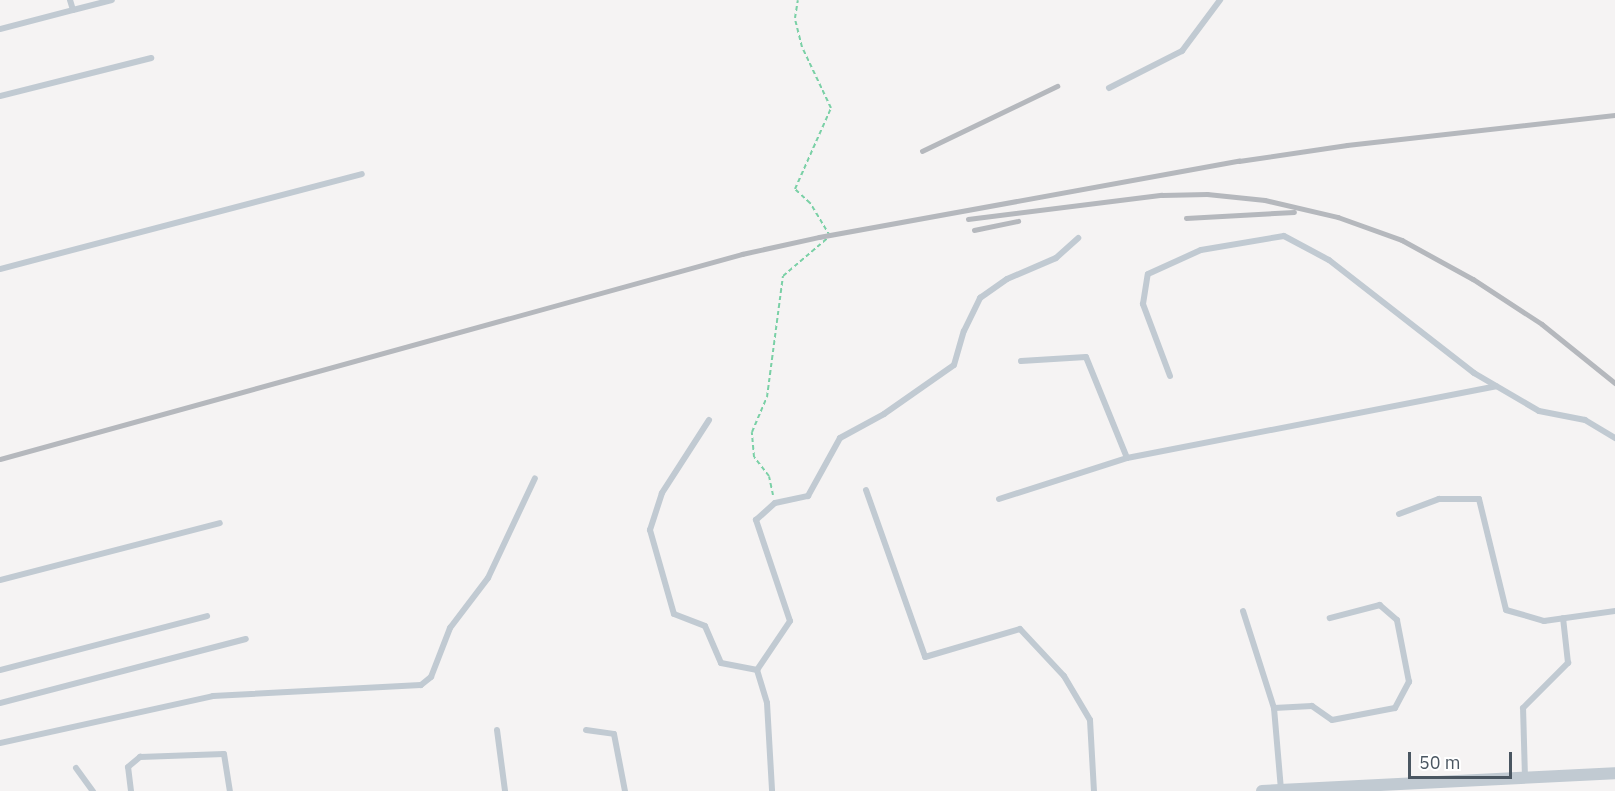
<!DOCTYPE html>
<style>
body{margin:0}
#map{position:relative;width:1615px;height:791px;overflow:hidden;background:#f5f3f3;font-family:"IBM Plex Sans",sans-serif}
div>[style]{position:absolute}
.path>*{height:2px;margin-top:-1px;transform-origin:0;background:repeating-linear-gradient(90deg,#7ad0a6 0 4.5px,transparent 0 7.5px)}
.lane>*{height:6px;margin:-3px;padding:0 3px;transform-origin:3px;border-radius:3px;background:#c1cad2}
.street>*{height:12px;margin:-6px;padding:0 6px;transform-origin:6px;border-radius:6px;background:#c1cad2}
.rail>*{height:4.5px;margin:-2.25px;padding:0 2.25px;transform-origin:2.25px;border-radius:2.25px;background:#b5b8bd}
span{translate:-50% -50%;white-space:nowrap;text-align:center;line-height:1.15;-webkit-text-stroke:6px #fff;paint-order:stroke}
.scale{position:absolute;left:1408px;top:752px;width:104px;height:27px;box-sizing:border-box;border:3px solid #4a5661;border-top:0;padding-left:8px;font-size:18px;line-height:21px;white-space:nowrap;color:#4a5661;-webkit-text-stroke:4px #fff;paint-order:stroke}
</style>
<div id="map">
<div class="path">
<i style="left:773px;top:495px;width:19px;rotate:-102deg"></i>
<i style="left:769px;top:476px;width:24px;rotate:-128deg"></i>
<i style="left:754px;top:457px;width:25px;rotate:-95deg"></i>
<i style="left:752px;top:432px;width:38px;rotate:-67deg"></i>
<i style="left:767px;top:397px;width:122px;rotate:-82.5deg"></i>
<i style="left:783px;top:276px;width:62px;rotate:-40.4deg"></i>
<i style="left:830px;top:236px;width:39px;rotate:-121deg"></i>
<i style="left:810px;top:203px;width:21px;rotate:-137deg"></i>
<i style="left:795px;top:189px;width:89px;rotate:-66deg"></i>
<i style="left:831px;top:108px;width:68px;rotate:-115.4deg"></i>
<i style="left:802px;top:47px;width:30px;rotate:-104deg"></i>
<i style="left:795px;top:18px;width:18px;rotate:-81deg"></i>
</div>
<div class="lane">
<i style="left:70px;top:0;width:10px;rotate:73deg"></i>
<i style="left:73px;top:10px;width:40px;rotate:-14.4deg"></i>
<i style="left:0;top:29px;width:75px;rotate:-14.6deg"></i>
<i style="left:1109px;top:88px;width:82px;rotate:-26.9deg"></i>
<i style="left:1182px;top:51px;width:64px;rotate:-53.3deg"></i>
<i style="left:0;top:96px;width:156px;rotate:-14.1deg"></i>
<i style="left:0;top:269px;width:374px;rotate:-14.7deg"></i>
<i style="left:1021px;top:361px;width:65px;rotate:-3.5deg"></i>
<i style="left:1086px;top:357px;width:109px;rotate:67.9deg"></i>
<i style="left:1127px;top:458px;width:376px;rotate:-11deg"></i>
<i style="left:1170px;top:376px;width:77px;rotate:-110.6deg"></i>
<i style="left:1143px;top:304px;width:30px;rotate:-81deg"></i>
<i style="left:1148px;top:274px;width:58px;rotate:-24.4deg"></i>
<i style="left:1201px;top:250px;width:84px;rotate:-9.6deg"></i>
<i style="left:1284px;top:236px;width:51px;rotate:28.1deg"></i>
<i style="left:1329px;top:260px;width:184px;rotate:37.9deg"></i>
<i style="left:1474px;top:373px;width:75px;rotate:30.3deg"></i>
<i style="left:1539px;top:411px;width:47px;rotate:11.1deg"></i>
<i style="left:1585px;top:420px;width:35px;rotate:31deg"></i>
<i style="left:709px;top:420px;width:87px;rotate:122.8deg"></i>
<i style="left:662px;top:493px;width:39px;rotate:108deg"></i>
<i style="left:650px;top:530px;width:87px;rotate:74.1deg"></i>
<i style="left:674px;top:614px;width:33px;rotate:21deg"></i>
<i style="left:705px;top:626px;width:40px;rotate:66.6deg"></i>
<i style="left:721px;top:663px;width:37px;rotate:11deg"></i>
<i style="left:757px;top:670px;width:34px;rotate:73deg"></i>
<i style="left:767px;top:703px;width:88px;rotate:86.7deg"></i>
<i style="left:866px;top:490px;width:177px;rotate:70.5deg"></i>
<i style="left:925px;top:657px;width:99px;rotate:-16.4deg"></i>
<i style="left:1020px;top:629px;width:64px;rotate:46.9deg"></i>
<i style="left:1064px;top:676px;width:51px;rotate:59.4deg"></i>
<i style="left:1090px;top:720px;width:71px;rotate:86.8deg"></i>
<i style="left:999px;top:499px;width:134px;rotate:-17.8deg"></i>
<i style="left:1399px;top:514px;width:43px;rotate:-20.6deg"></i>
<i style="left:1439px;top:499px;width:40px"></i>
<i style="left:1479px;top:499px;width:114px;rotate:76.3deg"></i>
<i style="left:1506px;top:610px;width:40px;rotate:16deg"></i>
<i style="left:1544px;top:621px;width:72px;rotate:-8deg"></i>
<i style="left:0;top:580px;width:227px;rotate:-14.5deg"></i>
<i style="left:1243px;top:611px;width:102px;rotate:72.3deg"></i>
<i style="left:1274px;top:708px;width:82px;rotate:85.1deg"></i>
<i style="left:0;top:670px;width:214px;rotate:-14.6deg"></i>
<i style="left:757px;top:670px;width:59px;rotate:-56deg"></i>
<i style="left:790px;top:621px;width:107px;rotate:-108.6deg"></i>
<i style="left:756px;top:520px;width:25px;rotate:-42deg"></i>
<i style="left:775px;top:503px;width:34px;rotate:-12deg"></i>
<i style="left:808px;top:496px;width:66px;rotate:-61.1deg"></i>
<i style="left:840px;top:438px;width:50px;rotate:-28.6deg"></i>
<i style="left:884px;top:414px;width:85px;rotate:-35deg"></i>
<i style="left:954px;top:365px;width:35px;rotate:-74deg"></i>
<i style="left:964px;top:331px;width:37px;rotate:-64deg"></i>
<i style="left:980px;top:298px;width:33px;rotate:-35deg"></i>
<i style="left:1007px;top:279px;width:53px;rotate:-23.2deg"></i>
<i style="left:1056px;top:258px;width:30px;rotate:-42deg"></i>
<i style="left:0;top:703px;width:254px;rotate:-14.6deg"></i>
<i style="left:1274px;top:708px;width:38px;rotate:-3deg"></i>
<i style="left:1312px;top:706px;width:24px;rotate:35deg"></i>
<i style="left:1332px;top:720px;width:64px;rotate:-10.8deg"></i>
<i style="left:1395px;top:708px;width:30px;rotate:-62deg"></i>
<i style="left:1409px;top:682px;width:63px;rotate:-101deg"></i>
<i style="left:1397px;top:620px;width:23px;rotate:-139deg"></i>
<i style="left:1380px;top:605px;width:52px;rotate:165.4deg"></i>
<i style="left:497px;top:730px;width:62px;rotate:82.5deg"></i>
<i style="left:586px;top:730px;width:28px;rotate:8deg"></i>
<i style="left:614px;top:734px;width:58px;rotate:79.1deg"></i>
<i style="left:0;top:743px;width:218px;rotate:-12.4deg"></i>
<i style="left:213px;top:696px;width:208px;rotate:-3deg"></i>
<i style="left:421px;top:685px;width:13px;rotate:-39deg"></i>
<i style="left:431px;top:677px;width:53px;rotate:-68.8deg"></i>
<i style="left:450px;top:628px;width:63px;rotate:-52.8deg"></i>
<i style="left:488px;top:578px;width:110px;rotate:-64.8deg"></i>
<i style="left:76px;top:768px;width:29px;rotate:54deg"></i>
<i style="left:1525px;top:778px;width:70px;rotate:-91.6deg"></i>
<i style="left:1523px;top:708px;width:64px;rotate:-45deg"></i>
<i style="left:1568px;top:663px;width:45px;rotate:-96.3deg"></i>
<i style="left:131px;top:791px;width:24px;rotate:-97deg"></i>
<i style="left:128px;top:767px;width:16px;rotate:-40deg"></i>
<i style="left:140px;top:757px;width:84px;rotate:-2deg"></i>
<i style="left:224px;top:754px;width:37px;rotate:81deg"></i>
</div>
<div class="street">
<i style="left:1262px;top:791px;width:353px;rotate:-2.9deg"></i>
</div>
<div class="rail">
<i style="left:922px;top:151px;width:150px;rotate:-25.7deg"></i>
<i style="left:1186px;top:218px;width:108px;rotate:-3.2deg"></i>
<i style="left:968px;top:219px;width:195px;rotate:-7.1deg"></i>
<i style="left:1162px;top:195px;width:45px;rotate:-1.3deg"></i>
<i style="left:1207px;top:194px;width:58px;rotate:5.9deg"></i>
<i style="left:1265px;top:200px;width:75px;rotate:13.1deg"></i>
<i style="left:1338px;top:217px;width:68px;rotate:19.8deg"></i>
<i style="left:1402px;top:240px;width:81px;rotate:28.8deg"></i>
<i style="left:1473px;top:279px;width:82px;rotate:33.1deg"></i>
<i style="left:1542px;top:324px;width:94px;rotate:38.9deg"></i>
<i style="left:974px;top:230px;width:45px;rotate:-11.6deg"></i>
<i style="left:0;top:459px;width:770px;rotate:-15.44deg"></i>
<i style="left:742px;top:254px;width:79px;rotate:-12.4deg"></i>
<i style="left:819px;top:237px;width:427px;rotate:-10.3deg"></i>
<i style="left:1239px;top:161px;width:109px;rotate:-8.4deg"></i>
<i style="left:1347px;top:145px;width:270px;rotate:-6.4deg"></i>
</div>
<div class="scale">50 m</div>
</div>
